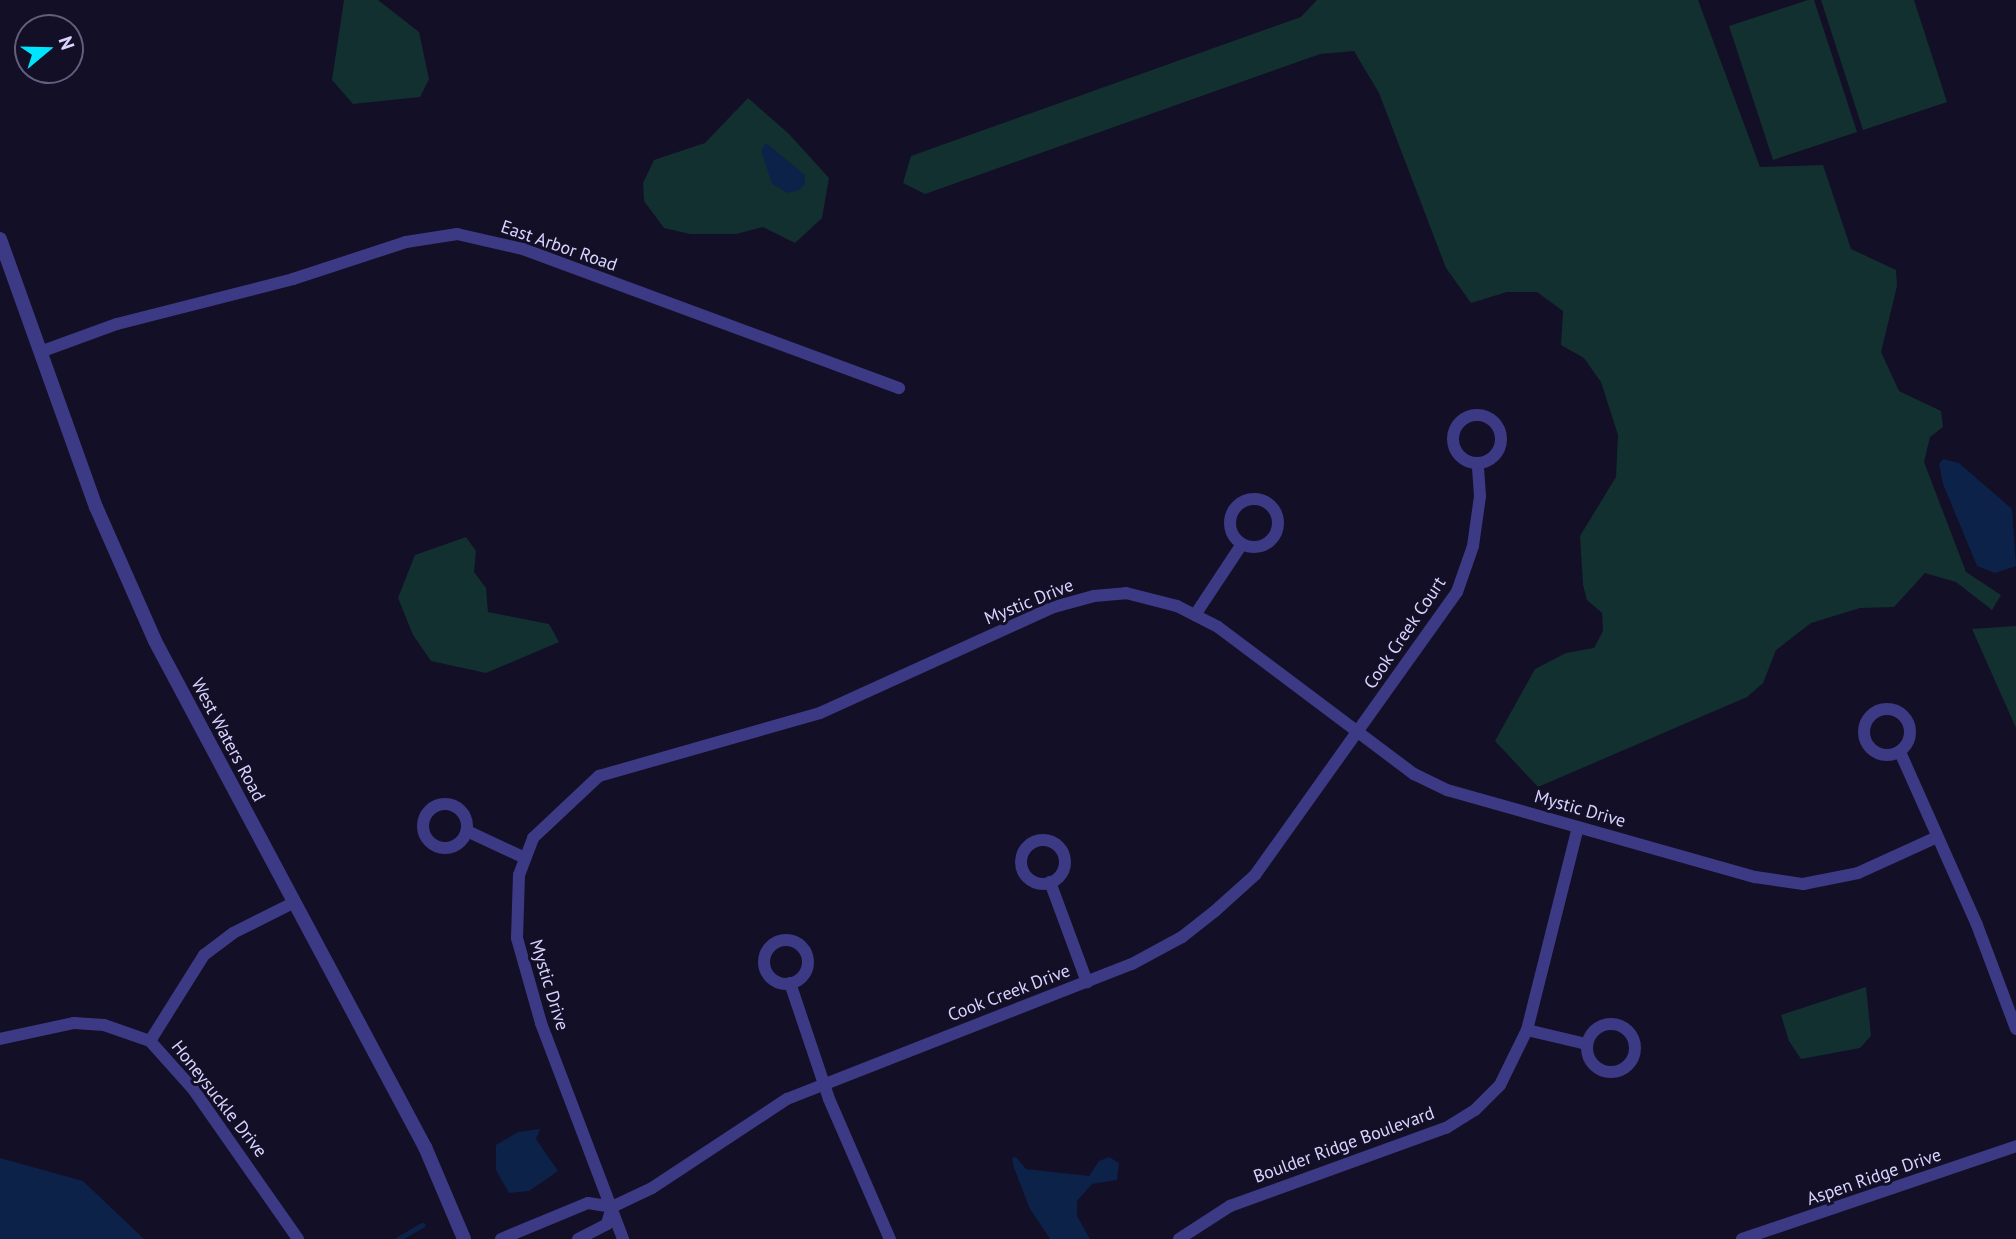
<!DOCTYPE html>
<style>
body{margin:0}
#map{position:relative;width:2016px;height:1239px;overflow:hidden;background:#130f26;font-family:"PT Sans",sans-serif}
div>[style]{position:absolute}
.green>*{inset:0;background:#12302f}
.water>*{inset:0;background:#0c2248}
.stream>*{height:4.5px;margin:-2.25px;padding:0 2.25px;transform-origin:2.25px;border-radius:2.25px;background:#0c2248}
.minor>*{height:12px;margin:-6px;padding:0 6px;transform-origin:6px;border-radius:6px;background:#3d3a85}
.minor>.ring{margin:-6px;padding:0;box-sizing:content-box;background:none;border:12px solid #3d3a85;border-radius:50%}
.tertiary>*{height:14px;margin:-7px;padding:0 7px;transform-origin:7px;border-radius:7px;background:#3d3a85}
span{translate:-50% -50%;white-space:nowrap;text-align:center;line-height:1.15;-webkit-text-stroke:6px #130f26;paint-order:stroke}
.street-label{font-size:18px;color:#d9d4ff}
.north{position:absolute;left:14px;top:14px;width:70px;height:70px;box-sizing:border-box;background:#130f26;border:2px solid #625e7d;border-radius:50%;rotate:71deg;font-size:19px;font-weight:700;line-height:28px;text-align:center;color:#d9d4ff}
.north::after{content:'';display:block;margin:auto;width:24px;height:32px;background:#00e5ff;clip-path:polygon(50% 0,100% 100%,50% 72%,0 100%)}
</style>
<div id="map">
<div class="green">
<i style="clip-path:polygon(344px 0,378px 0,419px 32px,429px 79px,420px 97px,353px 104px,332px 80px)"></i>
<i style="clip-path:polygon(1317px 0,1698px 0,1760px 167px,1823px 165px,1851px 249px,1896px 270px,1897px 286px,1881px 352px,1899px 391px,1941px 411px,1943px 427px,1930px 437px,1924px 462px,1966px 572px,2001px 595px,1992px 610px,1956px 582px,1925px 573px,1894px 607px,1860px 608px,1811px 623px,1776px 650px,1763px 683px,1747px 697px,1538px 787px,1495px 741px,1535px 669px,1566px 653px,1594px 648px,1603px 631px,1602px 613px,1587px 600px,1583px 585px,1580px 536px,1616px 477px,1618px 435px,1601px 382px,1584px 358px,1561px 345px,1563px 311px,1537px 292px,1507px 292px,1471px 303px,1446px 268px,1379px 93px,1354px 51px,1320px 54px,925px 194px,903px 183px,911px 156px,1301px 17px)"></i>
<i style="clip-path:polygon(1808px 0,1814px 0,1857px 132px,1773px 160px,1729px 26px)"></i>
<i style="clip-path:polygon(1821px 0,1914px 0,1947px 102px,1863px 130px)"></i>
<i style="clip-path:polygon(748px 98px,789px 134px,829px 178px,822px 218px,795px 243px,763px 227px,736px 234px,690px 234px,664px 228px,644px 201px,643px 183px,654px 160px,705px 143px)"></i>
<i style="clip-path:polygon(466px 537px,476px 551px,474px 572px,486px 588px,488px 612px,549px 624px,559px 642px,486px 673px,431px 661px,413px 635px,398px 598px,415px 555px)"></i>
<i style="clip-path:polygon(2016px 626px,2016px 728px,1972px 629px)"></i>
<i style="clip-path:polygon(1866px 987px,1871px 1036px,1860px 1048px,1801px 1059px,1789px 1041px,1781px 1015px)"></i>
</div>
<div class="water">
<i style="clip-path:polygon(766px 143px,805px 175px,805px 184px,799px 190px,788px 193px,772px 184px,761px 150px)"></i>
<i style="clip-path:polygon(1943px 459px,1959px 463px,2012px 509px,2016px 566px,1995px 573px,1977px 566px,1943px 484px,1939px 464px)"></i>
<i style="clip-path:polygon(540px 1129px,536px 1139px,558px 1171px,529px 1191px,509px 1193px,496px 1170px,496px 1145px,518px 1132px)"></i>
<i style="clip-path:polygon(1016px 1157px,1026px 1169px,1089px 1176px,1099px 1161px,1109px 1157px,1119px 1163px,1117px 1180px,1092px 1184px,1077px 1201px,1077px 1216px,1090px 1239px,1050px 1239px,1030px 1209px,1014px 1168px,1012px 1158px)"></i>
<i style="clip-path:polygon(0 1158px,83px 1181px,144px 1239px,0 1239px)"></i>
</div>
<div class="stream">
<i style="left:398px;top:1239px;width:28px;rotate:-30deg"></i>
</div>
<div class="minor">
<i style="left:40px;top:352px;width:82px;rotate:-20deg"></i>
<i style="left:117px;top:324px;width:182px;rotate:-14.3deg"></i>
<i style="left:293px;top:279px;width:119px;rotate:-18.1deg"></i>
<i style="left:406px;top:242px;width:52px;rotate:-8.9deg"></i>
<i style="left:457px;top:234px;width:68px;rotate:12.8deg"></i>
<i style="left:523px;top:249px;width:401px;rotate:20.3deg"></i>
<i class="ring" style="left:1453px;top:415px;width:36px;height:36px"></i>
<i class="ring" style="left:1230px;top:499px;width:36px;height:36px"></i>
<i style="left:1195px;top:615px;width:85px;rotate:-56.5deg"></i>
<i class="ring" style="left:1864px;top:709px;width:34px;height:34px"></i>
<i style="left:1900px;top:752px;width:189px;rotate:66deg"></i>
<i style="left:1977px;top:925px;width:111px;rotate:69.4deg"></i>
<i class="ring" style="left:423px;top:804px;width:32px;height:32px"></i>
<i style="left:467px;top:831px;width:64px;rotate:25deg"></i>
<i class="ring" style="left:1021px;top:840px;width:32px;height:32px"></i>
<i style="left:1050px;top:882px;width:107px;rotate:69.7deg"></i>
<i class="ring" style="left:764px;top:940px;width:32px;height:32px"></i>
<i style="left:790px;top:983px;width:122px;rotate:71.4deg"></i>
<i style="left:829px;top:1099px;width:153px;rotate:66.5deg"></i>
<i class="ring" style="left:1587px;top:1024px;width:36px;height:36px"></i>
<i style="left:1527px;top:1030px;width:61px;rotate:13.3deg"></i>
<i style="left:0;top:1039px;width:76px;rotate:-12.2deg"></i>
<i style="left:74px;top:1023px;width:30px;rotate:4deg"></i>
<i style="left:104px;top:1025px;width:49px;rotate:19.2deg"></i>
<i style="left:150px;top:1041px;width:64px;rotate:48.1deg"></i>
<i style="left:193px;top:1089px;width:183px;rotate:55deg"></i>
<i style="left:150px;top:1041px;width:102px;rotate:-57.9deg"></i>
<i style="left:204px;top:955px;width:36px;rotate:-37deg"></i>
<i style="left:233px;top:933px;width:67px;rotate:-26.6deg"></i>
<i style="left:501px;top:1239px;width:94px;rotate:-22.5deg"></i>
<i style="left:588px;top:1203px;width:24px;rotate:9deg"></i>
<i style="left:612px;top:1207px;width:44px;rotate:-25.4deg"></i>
<i style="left:652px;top:1188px;width:162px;rotate:-33.4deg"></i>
<i style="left:787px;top:1099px;width:370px;rotate:-21.4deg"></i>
<i style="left:1132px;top:964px;width:57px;rotate:-28.4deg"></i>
<i style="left:1182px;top:937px;width:42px;rotate:-38.2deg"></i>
<i style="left:1215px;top:911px;width:54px;rotate:-42deg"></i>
<i style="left:1255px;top:875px;width:348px;rotate:-54.5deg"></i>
<i style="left:1457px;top:592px;width:49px;rotate:-70.8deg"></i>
<i style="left:1473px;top:546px;width:50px;rotate:-82deg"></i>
<i style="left:1480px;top:496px;width:32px;rotate:-94deg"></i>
<i style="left:578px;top:1239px;width:33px;rotate:-27deg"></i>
<i style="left:607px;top:1224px;width:18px;rotate:-74deg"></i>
<i style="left:623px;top:1239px;width:231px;rotate:-110.8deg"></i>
<i style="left:541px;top:1023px;width:88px;rotate:-105.8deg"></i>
<i style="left:517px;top:938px;width:63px;rotate:-88.2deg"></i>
<i style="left:519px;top:875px;width:40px;rotate:-69deg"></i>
<i style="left:533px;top:838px;width:91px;rotate:-43.2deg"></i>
<i style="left:599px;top:776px;width:230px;rotate:-15.9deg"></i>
<i style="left:820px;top:713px;width:257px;rotate:-24.4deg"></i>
<i style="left:1054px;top:607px;width:41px;rotate:-15.4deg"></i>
<i style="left:1094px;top:596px;width:32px;rotate:-5deg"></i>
<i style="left:1126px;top:593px;width:53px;rotate:14.3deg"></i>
<i style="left:1177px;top:606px;width:46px;rotate:27.1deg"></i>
<i style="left:1218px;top:627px;width:245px;rotate:36.9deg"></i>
<i style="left:1414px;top:774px;width:37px;rotate:26deg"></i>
<i style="left:1447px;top:790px;width:320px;rotate:15.8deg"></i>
<i style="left:1755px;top:877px;width:49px;rotate:8.3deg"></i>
<i style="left:1803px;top:884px;width:56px;rotate:-11.3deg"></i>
<i style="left:1858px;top:873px;width:87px;rotate:-24.5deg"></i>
<i style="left:1179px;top:1239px;width:61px;rotate:-32.9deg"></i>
<i style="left:1230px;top:1206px;width:230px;rotate:-19.9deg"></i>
<i style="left:1446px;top:1128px;width:34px;rotate:-32deg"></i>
<i style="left:1475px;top:1110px;width:35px;rotate:-45deg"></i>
<i style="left:1500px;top:1085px;width:61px;rotate:-63.9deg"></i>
<i style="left:1527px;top:1030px;width:209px;rotate:-75.9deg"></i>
<i style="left:1742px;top:1239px;width:289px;rotate:-18.7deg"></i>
</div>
<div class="tertiary">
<i style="left:0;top:239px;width:285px;rotate:70.3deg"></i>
<i style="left:96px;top:507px;width:146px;rotate:66.2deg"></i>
<i style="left:155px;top:641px;width:574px;rotate:61.92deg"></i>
<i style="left:425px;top:1147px;width:100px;rotate:67deg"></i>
</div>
<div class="street-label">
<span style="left:559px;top:246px;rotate:19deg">East Arbor Road</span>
<span style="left:1029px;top:602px;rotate:-22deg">Mystic Drive</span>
<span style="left:1405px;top:633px;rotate:-56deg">Cook Creek Court</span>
<span style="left:228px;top:740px;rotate:62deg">West Waters Road</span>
<span style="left:1580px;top:809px;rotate:16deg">Mystic Drive</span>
<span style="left:549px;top:985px;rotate:73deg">Mystic Drive</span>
<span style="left:1009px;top:993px;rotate:-21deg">Cook Creek Drive</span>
<span style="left:219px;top:1099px;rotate:52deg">Honeysuckle Drive</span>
<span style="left:1344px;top:1145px;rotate:-20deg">Boulder Ridge Boulevard</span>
<span style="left:1874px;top:1177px;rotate:-19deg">Aspen Ridge Drive</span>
</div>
<div class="north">N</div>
</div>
